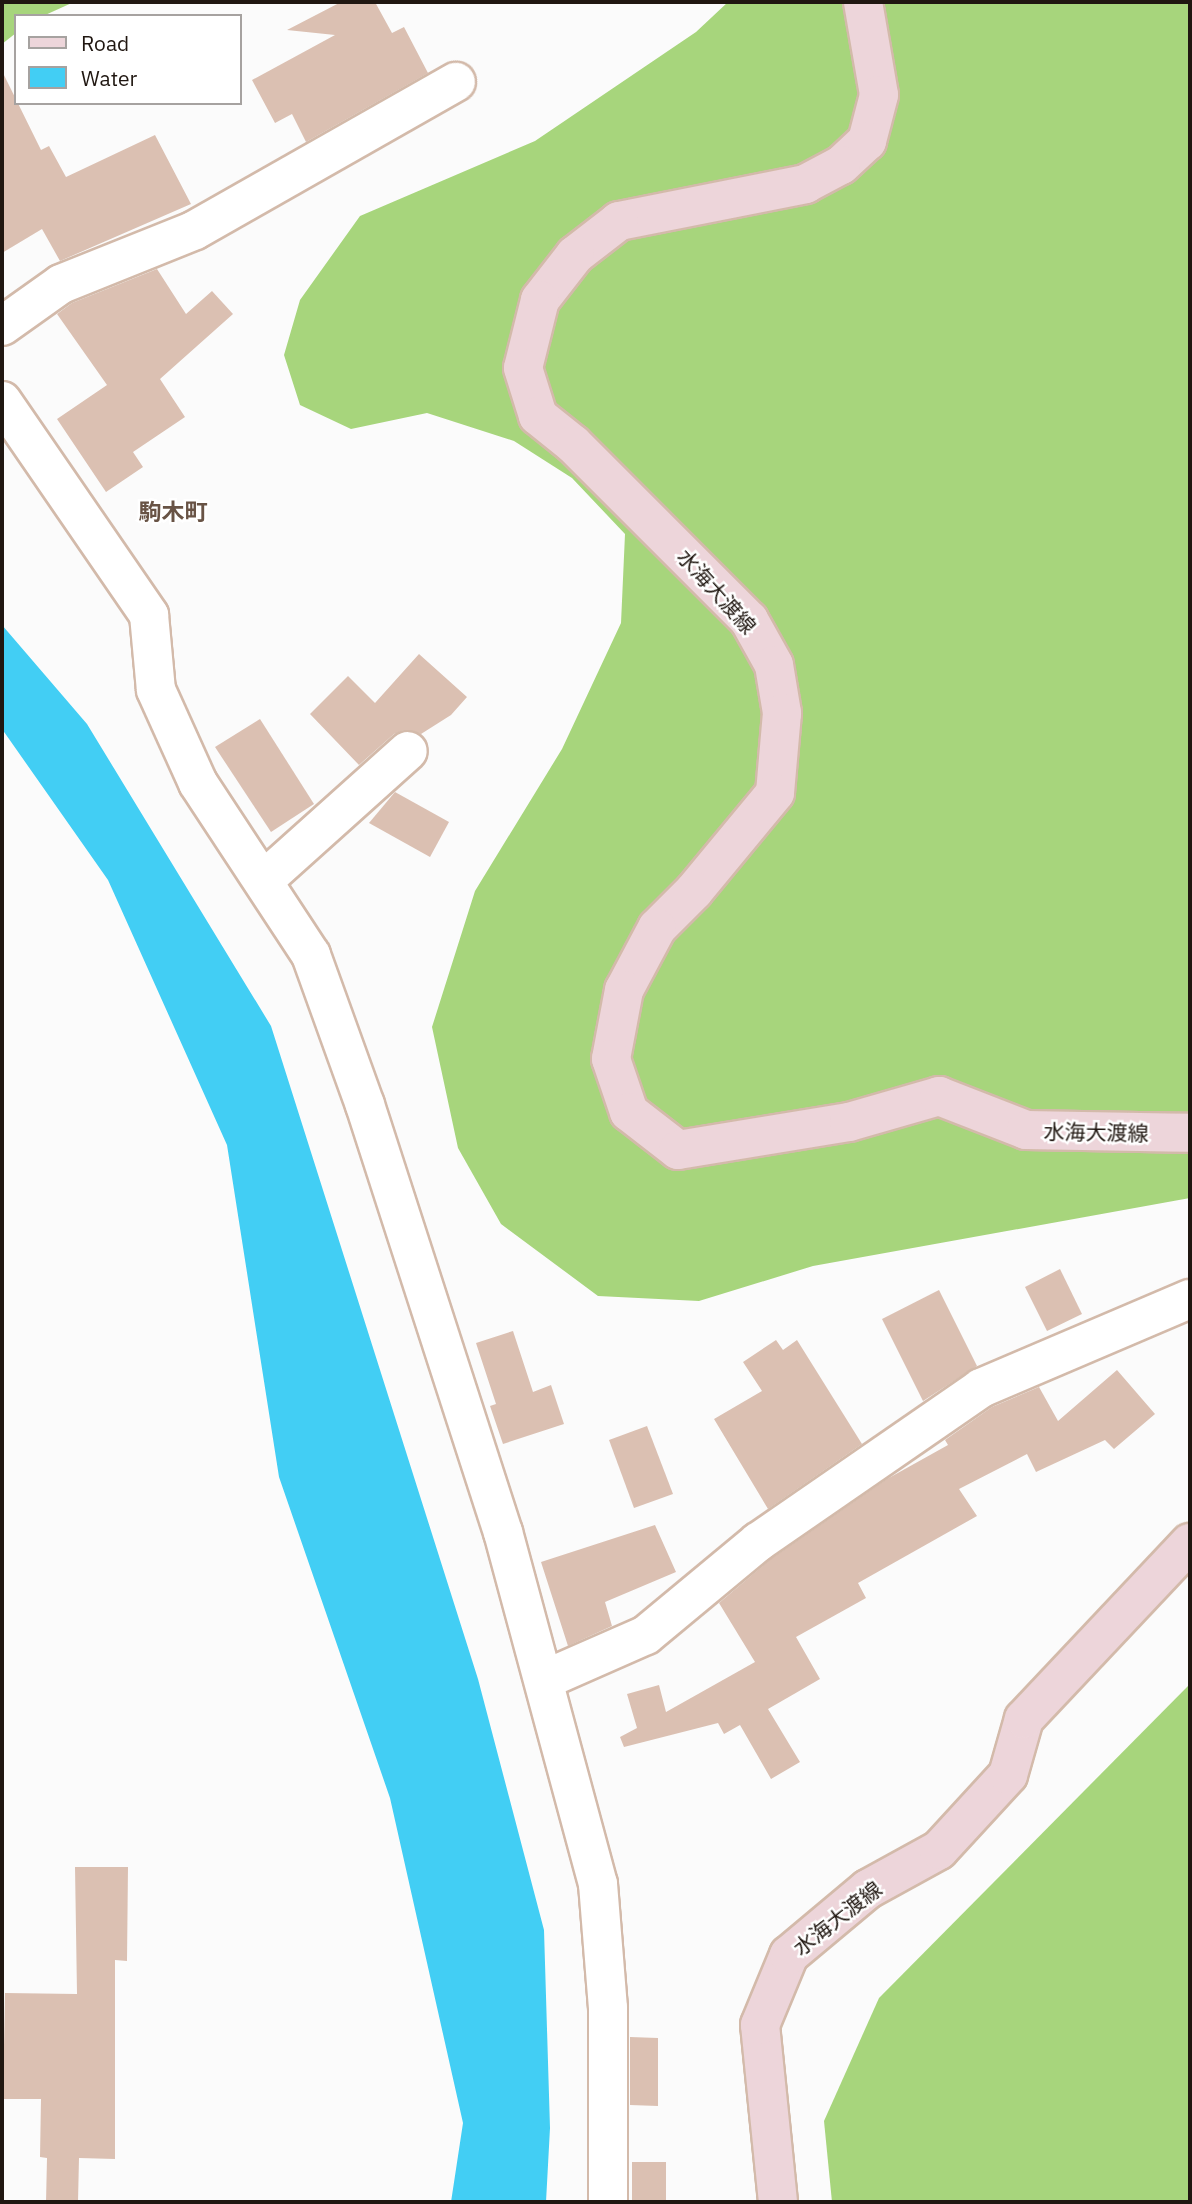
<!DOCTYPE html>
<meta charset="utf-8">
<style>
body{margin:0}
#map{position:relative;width:1192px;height:2204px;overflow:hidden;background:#fbfbfb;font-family:"IBM Plex Sans","Noto Sans JP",sans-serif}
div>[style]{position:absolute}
.forest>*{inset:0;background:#a7d57c}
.water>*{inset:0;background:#42cef4}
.building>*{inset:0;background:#dbc0b2}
.roads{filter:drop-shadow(2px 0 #d3baaa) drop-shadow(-2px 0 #d3baaa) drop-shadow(0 2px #d3baaa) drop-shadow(0 -2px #d3baaa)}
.street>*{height:38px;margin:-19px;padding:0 19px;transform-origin:19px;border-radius:19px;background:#fff}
.secondary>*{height:38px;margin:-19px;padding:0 19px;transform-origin:19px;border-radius:19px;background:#edd5da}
span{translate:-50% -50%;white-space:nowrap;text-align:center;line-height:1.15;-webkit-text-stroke:5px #fff;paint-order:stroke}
.street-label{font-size:21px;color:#201711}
.neighbourhood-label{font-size:23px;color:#685345;font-weight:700}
.frame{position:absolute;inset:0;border:4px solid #201711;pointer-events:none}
.legend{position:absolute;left:14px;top:14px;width:228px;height:91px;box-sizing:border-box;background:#fff;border:2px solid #a6a2a0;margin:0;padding:9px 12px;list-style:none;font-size:21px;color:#201711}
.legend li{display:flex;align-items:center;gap:14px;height:35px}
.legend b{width:35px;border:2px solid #a6a2a0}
</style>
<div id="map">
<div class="forest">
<i style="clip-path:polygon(2px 2px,74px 2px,43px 16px,16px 16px,16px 33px,2px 44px)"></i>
<i style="clip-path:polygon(728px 2px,1190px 2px,1190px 1198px,813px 1266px,699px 1301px,598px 1296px,501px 1224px,458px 1148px,432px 1027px,475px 891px,562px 749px,621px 623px,625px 534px,572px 478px,514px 441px,427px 413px,351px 429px,300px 405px,284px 355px,300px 300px,360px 216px,535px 141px,696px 32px)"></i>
<i style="clip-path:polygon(1190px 1684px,1190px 2202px,832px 2202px,824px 2121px,879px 1998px)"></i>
</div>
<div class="water">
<i style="clip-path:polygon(2px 625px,87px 724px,271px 1026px,478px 1679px,544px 1930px,550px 2128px,546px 2202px,451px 2202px,463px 2123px,390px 1798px,279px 1477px,227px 1145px,108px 880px,2px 729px)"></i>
</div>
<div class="building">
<i style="clip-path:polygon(341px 2px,375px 2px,392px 33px,404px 27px,428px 73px,306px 142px,292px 114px,275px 123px,252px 80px,335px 35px,287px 30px)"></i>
<i style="clip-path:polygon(2px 71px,41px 150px,49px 146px,66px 177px,155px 135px,191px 204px,60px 261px,42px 229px,2px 253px)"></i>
<i style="clip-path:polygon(157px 269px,186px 314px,212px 291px,233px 314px,160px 379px,185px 417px,133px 452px,143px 467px,106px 492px,57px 419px,107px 385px,57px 314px,72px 303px)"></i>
<i style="clip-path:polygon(419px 654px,467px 697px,451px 715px,421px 734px,404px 730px,394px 734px,359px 765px,310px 714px,348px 676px,375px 703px)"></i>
<i style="clip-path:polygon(260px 719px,314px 804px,271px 832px,215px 747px)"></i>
<i style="clip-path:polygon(395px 792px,449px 822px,430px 857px,369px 823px)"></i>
<i style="clip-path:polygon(1060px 1269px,1082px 1314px,1047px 1331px,1025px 1287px)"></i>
<i style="clip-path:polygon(939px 1290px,977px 1366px,923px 1401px,882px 1319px)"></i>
<i style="clip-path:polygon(513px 1331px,533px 1392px,551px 1385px,564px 1424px,503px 1444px,490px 1406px,496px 1404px,476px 1343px)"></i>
<i style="clip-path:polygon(776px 1340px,783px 1350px,797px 1340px,862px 1444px,768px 1509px,714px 1419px,762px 1391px,743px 1362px)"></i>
<i style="clip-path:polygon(1117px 1370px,1155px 1414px,1114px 1449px,1105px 1440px,1036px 1472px,1027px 1454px,959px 1489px,977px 1516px,858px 1583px,866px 1598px,796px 1637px,820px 1679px,768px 1709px,800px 1762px,771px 1779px,740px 1725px,724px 1734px,718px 1723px,624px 1747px,620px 1737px,637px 1728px,627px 1694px,659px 1685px,666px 1712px,755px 1662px,719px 1603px,771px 1559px,887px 1479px,948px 1445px,945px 1440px,992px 1407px,1039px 1387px,1058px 1421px)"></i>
<i style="clip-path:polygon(647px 1426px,673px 1494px,634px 1508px,609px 1440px)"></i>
<i style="clip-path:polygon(655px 1525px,676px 1572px,605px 1602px,612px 1626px,568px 1646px,541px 1562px)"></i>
<i style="clip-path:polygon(75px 1867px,128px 1867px,127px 1961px,115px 1960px,115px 2159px,79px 2158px,78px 2202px,46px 2202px,47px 2158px,40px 2157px,41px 2099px,3px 2099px,5px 1993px,77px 1994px)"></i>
<i style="clip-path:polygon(630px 2037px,658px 2038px,658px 2106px,630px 2105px)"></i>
<i style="clip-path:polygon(632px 2162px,666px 2162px,666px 2202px,632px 2202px)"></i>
</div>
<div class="roads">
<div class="street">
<i style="left:2px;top:326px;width:72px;rotate:-35.4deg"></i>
<i style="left:61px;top:284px;width:144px;rotate:-21.9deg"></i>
<i style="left:195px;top:230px;width:300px;rotate:-29.6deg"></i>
<i style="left:2px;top:401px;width:260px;rotate:55.5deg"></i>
<i style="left:149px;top:615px;width:75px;rotate:84.7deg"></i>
<i style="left:156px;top:690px;width:102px;rotate:65.7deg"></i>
<i style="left:198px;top:783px;width:206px;rotate:56.7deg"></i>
<i style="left:311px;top:955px;width:159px;rotate:70.2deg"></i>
<i style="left:365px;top:1105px;width:449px;rotate:72.1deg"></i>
<i style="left:503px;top:1532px;width:365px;rotate:74.9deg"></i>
<i style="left:598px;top:1884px;width:124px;rotate:85.4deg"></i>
<i style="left:608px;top:2008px;width:194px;rotate:90deg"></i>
<i style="left:264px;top:880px;width:193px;rotate:-41.9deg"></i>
<i style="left:546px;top:1679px;width:109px;rotate:-23.7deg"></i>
<i style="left:646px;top:1635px;width:146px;rotate:-39.7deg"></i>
<i style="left:758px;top:1542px;width:271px;rotate:-34.6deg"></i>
<i style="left:981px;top:1388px;width:227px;rotate:-23.1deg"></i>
</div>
<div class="secondary">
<i style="left:863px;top:2px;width:94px;rotate:80.2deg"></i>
<i style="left:879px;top:95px;width:48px;rotate:104.6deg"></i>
<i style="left:867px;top:141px;width:35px;rotate:137deg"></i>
<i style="left:841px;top:165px;width:40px;rotate:152deg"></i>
<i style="left:806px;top:184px;width:191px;rotate:168.8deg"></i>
<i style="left:619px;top:221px;width:56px;rotate:142.3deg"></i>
<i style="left:575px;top:255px;width:57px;rotate:127.9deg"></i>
<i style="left:540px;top:300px;width:70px;rotate:104deg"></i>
<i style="left:523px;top:368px;width:50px;rotate:72.6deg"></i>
<i style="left:538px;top:416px;width:45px;rotate:38.7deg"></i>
<i style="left:573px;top:444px;width:249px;rotate:45deg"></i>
<i style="left:749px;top:620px;width:51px;rotate:60.9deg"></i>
<i style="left:774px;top:665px;width:49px;rotate:80.5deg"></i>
<i style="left:782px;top:713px;width:80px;rotate:95deg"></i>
<i style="left:775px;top:793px;width:127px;rotate:129.6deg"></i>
<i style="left:694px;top:891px;width:52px;rotate:135deg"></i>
<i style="left:657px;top:928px;width:70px;rotate:118deg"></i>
<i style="left:624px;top:990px;width:70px;rotate:100.7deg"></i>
<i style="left:611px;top:1059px;width:56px;rotate:71.2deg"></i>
<i style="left:629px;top:1112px;width:62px;rotate:37.8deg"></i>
<i style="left:678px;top:1150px;width:173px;rotate:-9.3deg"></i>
<i style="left:849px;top:1122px;width:94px;rotate:-16.1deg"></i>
<i style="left:939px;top:1096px;width:93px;rotate:21.3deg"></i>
<i style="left:1026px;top:1130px;width:164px;rotate:1deg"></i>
<i style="left:778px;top:2202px;width:178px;rotate:-95.8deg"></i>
<i style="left:760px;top:2025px;width:76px;rotate:-67.5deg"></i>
<i style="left:789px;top:1955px;width:103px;rotate:-39.9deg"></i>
<i style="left:868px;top:1889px;width:81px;rotate:-28.8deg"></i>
<i style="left:939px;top:1850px;width:102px;rotate:-47.4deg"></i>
<i style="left:1008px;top:1775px;width:58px;rotate:-74.1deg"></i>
<i style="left:1024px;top:1719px;width:242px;rotate:-46.7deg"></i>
</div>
</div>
<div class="street-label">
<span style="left:717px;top:591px;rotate:48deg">水海大渡線</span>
<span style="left:1096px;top:1132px;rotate:1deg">水海大渡線</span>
<span style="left:837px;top:1918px;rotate:-38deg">水海大渡線</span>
</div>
<div class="neighbourhood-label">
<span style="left:173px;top:511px">駒木町</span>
</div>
<div class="frame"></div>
<ul class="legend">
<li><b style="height:9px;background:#edd5da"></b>Road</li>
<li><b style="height:19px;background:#42cef4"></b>Water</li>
</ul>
</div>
